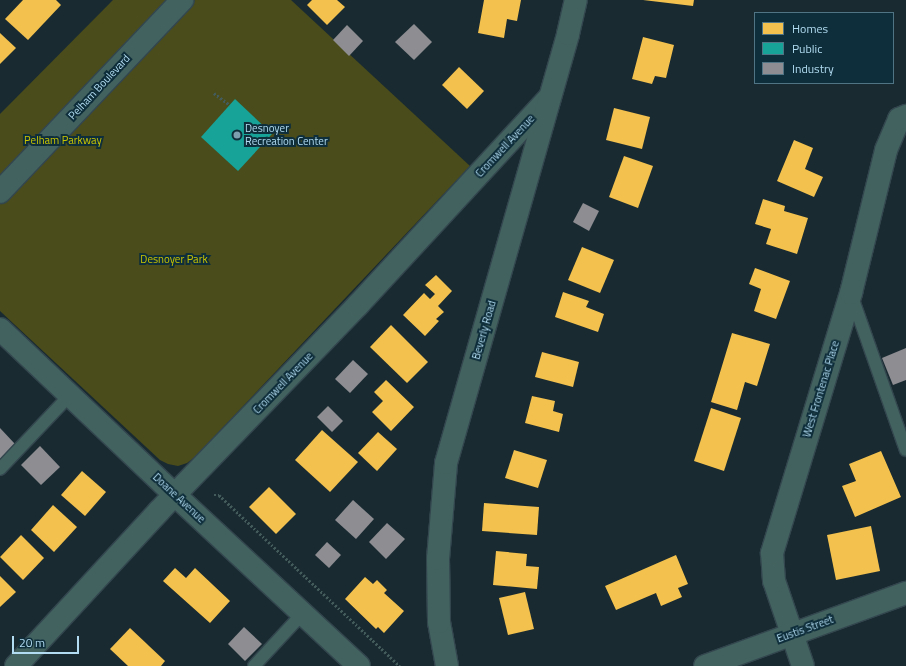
<!DOCTYPE html>
<style>
body{margin:0}
#map{position:relative;width:906px;height:666px;overflow:hidden;background:#192a31;font-family:"Titillium Web",sans-serif}
div>[style]{position:absolute}
.green>*{inset:0;background:#4a4c1b}
.homes>*{inset:0;background:#f2c14e}
.public>*{inset:0;background:#17a398}
.industry>*{inset:0;background:#8d8d92}
.path>*{height:2.5px;margin-top:-1.25px;transform-origin:0;background:repeating-linear-gradient(90deg,#435b5a 0 2px,transparent 0 4px)}
.roads{filter:drop-shadow(1px 0 #33464e) drop-shadow(-1px 0 #33464e) drop-shadow(0 1px #33464e) drop-shadow(0 -1px #33464e)}
.service>*{height:12px;margin:-6px;padding:0 6px;transform-origin:6px;border-radius:6px;background:#42625f}
.minor>*{height:22px;margin:-11px;padding:0 11px;transform-origin:11px;border-radius:11px;background:#42625f}
.dots>*{width:11px;height:11px;translate:-50% -50%;box-sizing:border-box;border:2px solid #0f2e3b;border-radius:50%}
span{translate:-50% -50%;white-space:nowrap;text-align:center;line-height:1.15;-webkit-text-stroke:4px #0f2e3b;paint-order:stroke}
.street-label{font-size:11px;color:#b1dcf1}
.poi-label{font-size:11px;color:#b1dcf1}
.left{translate:0 -50%;text-align:left}
.park-label{font-size:11px;color:#cbc700}
.legend{position:absolute;left:754px;top:12px;width:140px;height:72px;box-sizing:border-box;background:#0f2e3b;border:1px solid #507484;margin:0;padding:5px 7px;list-style:none;font-size:12px;color:#b1dcf1}
.legend li{display:flex;align-items:center;gap:8px;height:20px}
.legend b{width:20px;border:1px solid #507484}
.scale{position:absolute;left:12px;top:636px;width:67px;height:18px;box-sizing:border-box;border:2px solid #b1dcf1;border-top:0;padding-left:5px;font-size:12px;line-height:14px;white-space:nowrap;color:#b1dcf1;-webkit-text-stroke:3px #0f2e3b;paint-order:stroke}
</style>
<div id="map">
<div class="green">
<i style="clip-path:polygon(113px 0,291px 0,470px 166px,195px 457px,187px 463px,178px 466px,168px 464px,160px 460px,0 311px,0 114px)"></i>
</div>
<div class="homes">
<i style="clip-path:polygon(23px 0,56px 0,61px 5px,28px 40px,5px 19px)"></i>
<i style="clip-path:polygon(312px 0,337px 0,345px 7px,327px 25px,307px 5px)"></i>
<i style="clip-path:polygon(484px 0,521px 0,517px 21px,507px 19px,504px 38px,478px 33px)"></i>
<i style="clip-path:polygon(643px 0,694px 0,693px 6px)"></i>
<i style="clip-path:polygon(0 33px,16px 48px,0 64px)"></i>
<i style="clip-path:polygon(643px 37px,674px 45px,666px 78px,655px 76px,652px 84px,632px 79px)"></i>
<i style="clip-path:polygon(459px 67px,484px 91px,467px 109px,442px 85px)"></i>
<i style="clip-path:polygon(614px 108px,650px 117px,642px 149px,606px 140px)"></i>
<i style="clip-path:polygon(794px 140px,813px 148px,805px 169px,823px 177px,814px 197px,777px 181px)"></i>
<i style="clip-path:polygon(624px 156px,653px 166px,638px 208px,609px 197px)"></i>
<i style="clip-path:polygon(763px 199px,785px 206px,784px 211px,808px 218px,797px 254px,766px 244px,771px 229px,755px 224px)"></i>
<i style="clip-path:polygon(582px 247px,614px 260px,600px 293px,568px 280px)"></i>
<i style="clip-path:polygon(755px 268px,790px 281px,776px 319px,754px 311px,761px 289px,749px 284px)"></i>
<i style="clip-path:polygon(436px 275px,452px 291px,438px 306px,444px 312px,436px 319px,439px 321px,425px 336px,403px 315px,424px 293px,430px 299px,435px 294px,425px 285px)"></i>
<i style="clip-path:polygon(563px 292px,589px 301px,586px 307px,604px 314px,598px 332px,555px 317px)"></i>
<i style="clip-path:polygon(391px 325px,428px 362px,407px 383px,370px 347px)"></i>
<i style="clip-path:polygon(732px 333px,770px 344px,757px 386px,745px 382px,737px 410px,711px 402px)"></i>
<i style="clip-path:polygon(542px 352px,579px 362px,573px 387px,535px 377px)"></i>
<i style="clip-path:polygon(386px 380px,414px 407px,391px 431px,372px 412px,383px 401px,374px 392px)"></i>
<i style="clip-path:polygon(532px 396px,555px 401px,553px 411px,563px 414px,559px 432px,525px 423px)"></i>
<i style="clip-path:polygon(711px 408px,741px 418px,724px 471px,694px 461px)"></i>
<i style="clip-path:polygon(322px 430px,358px 462px,330px 492px,295px 460px)"></i>
<i style="clip-path:polygon(378px 432px,397px 449px,377px 471px,358px 453px)"></i>
<i style="clip-path:polygon(514px 450px,547px 460px,538px 488px,505px 478px)"></i>
<i style="clip-path:polygon(881px 451px,901px 497px,855px 517px,842px 486px,856px 481px,849px 464px)"></i>
<i style="clip-path:polygon(82px 471px,106px 492px,85px 516px,61px 495px)"></i>
<i style="clip-path:polygon(269px 487px,296px 514px,276px 534px,249px 507px)"></i>
<i style="clip-path:polygon(484px 503px,539px 507px,537px 535px,482px 531px)"></i>
<i style="clip-path:polygon(53px 505px,77px 527px,54px 552px,31px 530px)"></i>
<i style="clip-path:polygon(871px 526px,880px 571px,836px 580px,827px 535px)"></i>
<i style="clip-path:polygon(21px 535px,44px 558px,23px 580px,0 557px)"></i>
<i style="clip-path:polygon(496px 551px,527px 554px,526px 566px,539px 567px,537px 589px,493px 585px)"></i>
<i style="clip-path:polygon(676px 555px,688px 584px,678px 588px,682px 597px,661px 606px,656px 593px,616px 610px,605px 586px)"></i>
<i style="clip-path:polygon(175px 568px,186px 578px,195px 568px,230px 601px,210px 623px,163px 581px)"></i>
<i style="clip-path:polygon(0 576px,16px 592px,0 607px)"></i>
<i style="clip-path:polygon(365px 577px,373px 584px,377px 580px,387px 590px,384px 593px,404px 611px,384px 633px,378px 627px,376px 629px,345px 599px)"></i>
<i style="clip-path:polygon(525px 592px,534px 629px,508px 635px,499px 598px)"></i>
<i style="clip-path:polygon(130px 628px,165px 661px,161px 666px,128px 666px,110px 649px)"></i>
</div>
<div class="public">
<i style="clip-path:polygon(235px 99px,272px 134px,238px 171px,201px 137px)"></i>
</div>
<div class="industry">
<i style="clip-path:polygon(414px 24px,432px 42px,414px 60px,395px 42px)"></i>
<i style="clip-path:polygon(347px 25px,363px 41px,349px 56px,333px 40px)"></i>
<i style="clip-path:polygon(583px 203px,599px 211px,589px 231px,573px 222px)"></i>
<i style="clip-path:polygon(906px 348px,906px 380px,893px 385px,882px 358px)"></i>
<i style="clip-path:polygon(353px 360px,368px 374px,350px 393px,335px 379px)"></i>
<i style="clip-path:polygon(328px 406px,343px 421px,332px 432px,317px 417px)"></i>
<i style="clip-path:polygon(0 428px,15px 444px,0 459px)"></i>
<i style="clip-path:polygon(40px 446px,60px 467px,41px 485px,21px 465px)"></i>
<i style="clip-path:polygon(353px 500px,374px 519px,356px 539px,335px 520px)"></i>
<i style="clip-path:polygon(387px 523px,405px 539px,386px 559px,369px 542px)"></i>
<i style="clip-path:polygon(327px 542px,341px 555px,329px 568px,315px 555px)"></i>
<i style="clip-path:polygon(244px 627px,262px 644px,245px 661px,228px 644px)"></i>
</div>
<div class="path">
<i style="left:214px;top:93px;width:20px;rotate:37deg"></i>
<i style="left:214px;top:495px;width:5px"></i>
<i style="left:219px;top:495px;width:249px;rotate:43.4deg"></i>
</div>
<div class="roads">
<div class="service">
<i style="left:852px;top:297px;width:162px;rotate:70.6deg"></i>
<i style="left:0;top:469px;width:102px;rotate:-46.6deg"></i>
<i style="left:254px;top:666px;width:72px;rotate:-47.2deg"></i>
</div>
<div class="minor">
<i style="left:0;top:192px;width:265px;rotate:-46.5deg"></i>
<i style="left:0;top:329px;width:241px;rotate:43.5deg"></i>
<i style="left:175px;top:495px;width:251px;rotate:42.9deg"></i>
<i style="left:16px;top:666px;width:211px;rotate:-47.3deg"></i>
<i style="left:159px;top:511px;width:286px;rotate:-46deg"></i>
<i style="left:358px;top:305px;width:282px;rotate:-47.3deg"></i>
<i style="left:447px;top:666px;width:45px;rotate:-100.3deg"></i>
<i style="left:439px;top:622px;width:63px;rotate:-90.9deg"></i>
<i style="left:438px;top:559px;width:96px;rotate:-85.2deg"></i>
<i style="left:446px;top:463px;width:446px;rotate:-74.1deg"></i>
<i style="left:568px;top:34px;width:35px;rotate:-77deg"></i>
<i style="left:705px;top:666px;width:214px;rotate:-20deg"></i>
<i style="left:803px;top:666px;width:90px;rotate:-108.8deg"></i>
<i style="left:774px;top:581px;width:28px;rotate:-94deg"></i>
<i style="left:772px;top:553px;width:272px;rotate:-73.1deg"></i>
<i style="left:851px;top:293px;width:147px;rotate:-76.2deg"></i>
<i style="left:886px;top:150px;width:34px;rotate:-67deg"></i>
<i style="left:899px;top:119px;width:8px;rotate:-23deg"></i>
</div>
</div>
<div class="dots">
<i style="left:237px;top:135px;background:#7c9eae"></i>
</div>
<div class="street-label">
<span style="left:99px;top:87px;rotate:-47deg">Pelham Boulevard</span>
<span style="left:505px;top:146px;rotate:-47deg">Cromwell Avenue</span>
<span style="left:484px;top:330px;rotate:-74deg">Beverly Road</span>
<span style="left:283px;top:383px;rotate:-46deg">Cromwell Avenue</span>
<span style="left:821px;top:389px;rotate:-73deg">West Frontenac Place</span>
<span style="left:179px;top:498px;rotate:43deg">Doane Avenue</span>
<span style="left:805px;top:629px;rotate:-20deg">Eustis Street</span>
</div>
<div class="poi-label">
<span class="left" style="left:245px;top:135px">Desnoyer<br>Recreation Center</span>
</div>
<div class="park-label">
<span style="left:63px;top:140px">Pelham Parkway</span>
<span style="left:174px;top:259px">Desnoyer Park</span>
</div>
<ul class="legend">
<li><b style="height:11px;background:#f2c14e"></b>Homes</li>
<li><b style="height:11px;background:#17a398"></b>Public</li>
<li><b style="height:11px;background:#8d8d92"></b>Industry</li>
</ul>
<div class="scale">20 m</div>
</div>
